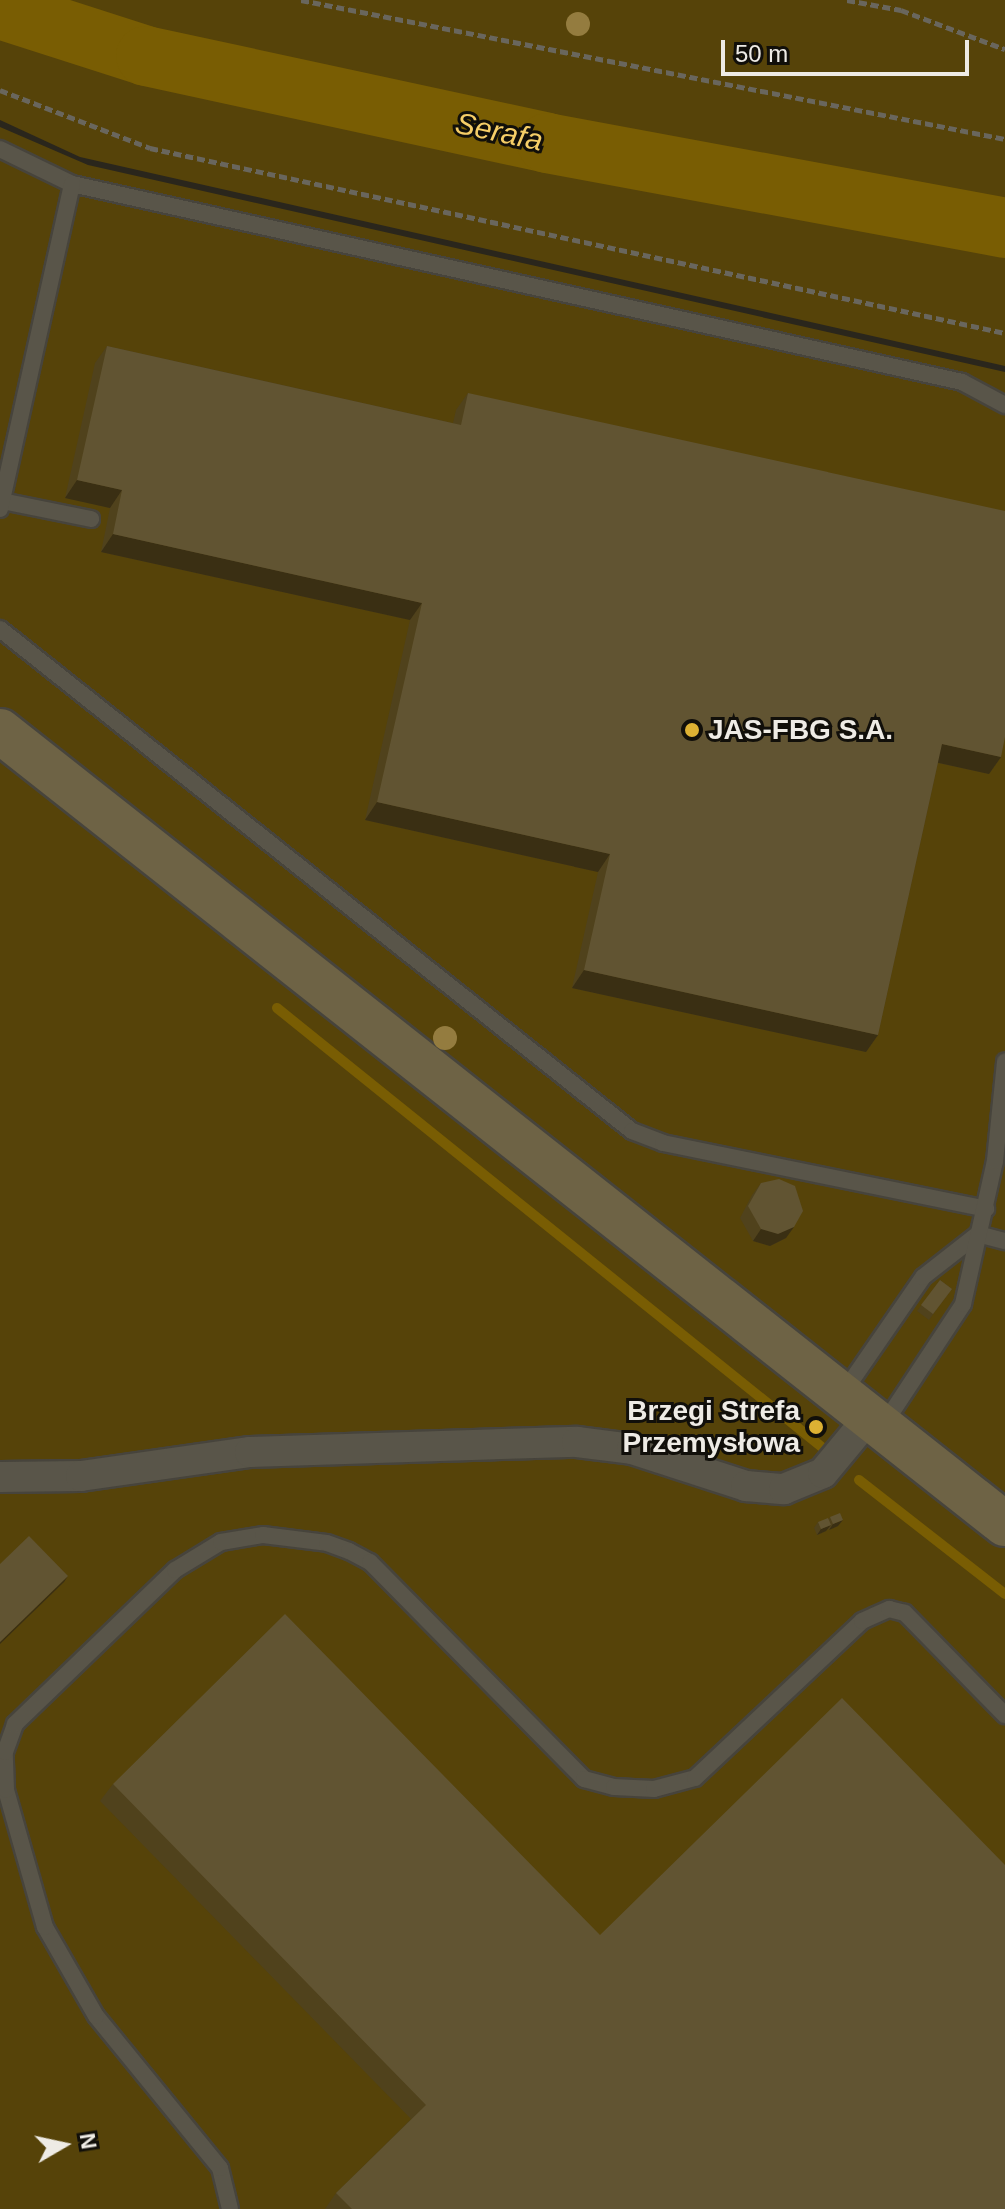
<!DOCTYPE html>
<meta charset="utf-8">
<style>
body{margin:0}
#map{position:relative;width:1005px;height:2209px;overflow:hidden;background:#2a261c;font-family:Arial,sans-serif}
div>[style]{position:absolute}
.green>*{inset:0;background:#564309}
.stream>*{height:10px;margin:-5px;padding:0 5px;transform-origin:5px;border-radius:5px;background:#795d03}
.river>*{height:60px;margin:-30px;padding:0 30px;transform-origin:30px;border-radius:30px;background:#795d03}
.path>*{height:5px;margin-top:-2.5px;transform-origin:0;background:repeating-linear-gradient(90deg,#69665d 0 8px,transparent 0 12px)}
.roads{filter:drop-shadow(2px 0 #47443c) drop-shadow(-2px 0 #47443c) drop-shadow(0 2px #47443c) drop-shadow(0 -2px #47443c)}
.lane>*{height:16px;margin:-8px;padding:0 8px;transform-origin:8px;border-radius:8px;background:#595549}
.street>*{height:30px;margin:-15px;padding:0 15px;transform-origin:15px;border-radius:15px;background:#595549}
.secondary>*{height:44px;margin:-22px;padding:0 22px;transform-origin:22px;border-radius:22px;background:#6e6345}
.trees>*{width:24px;height:24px;margin:-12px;border-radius:50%;background:#947c3f}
.wall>*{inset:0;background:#50421c}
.shaded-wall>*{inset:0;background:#3a2f13}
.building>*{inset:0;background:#615432}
.dots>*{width:22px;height:22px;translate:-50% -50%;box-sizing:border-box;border:4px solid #110f0a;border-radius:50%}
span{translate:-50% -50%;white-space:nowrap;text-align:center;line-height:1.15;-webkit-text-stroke:6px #110f0a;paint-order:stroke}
.poi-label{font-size:28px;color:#eeebe5;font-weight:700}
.left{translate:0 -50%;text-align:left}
.right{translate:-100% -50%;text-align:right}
.water-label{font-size:30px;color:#f6ce67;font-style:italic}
.north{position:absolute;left:24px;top:2105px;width:80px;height:80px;-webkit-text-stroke:6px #110f0a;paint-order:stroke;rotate:81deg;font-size:22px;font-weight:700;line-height:32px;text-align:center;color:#eeebe5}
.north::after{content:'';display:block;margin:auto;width:28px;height:36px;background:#eeebe5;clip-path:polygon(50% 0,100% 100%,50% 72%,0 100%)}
.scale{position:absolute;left:721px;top:40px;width:248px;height:36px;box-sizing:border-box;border:4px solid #eeebe5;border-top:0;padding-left:10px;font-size:24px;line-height:28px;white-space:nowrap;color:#eeebe5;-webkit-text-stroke:6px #110f0a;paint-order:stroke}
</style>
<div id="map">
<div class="green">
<i style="clip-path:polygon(0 0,1005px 0,1005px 366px,80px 157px,0 120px)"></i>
<i style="clip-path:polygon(0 127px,88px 165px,1005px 372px,1005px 2209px,0 2209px)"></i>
</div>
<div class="stream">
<i style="left:277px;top:1008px;width:701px;rotate:38.86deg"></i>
<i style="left:859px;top:1480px;width:185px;rotate:38deg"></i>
</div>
<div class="river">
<i style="left:0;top:9px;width:153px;rotate:17.8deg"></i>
<i style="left:146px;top:56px;width:410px;rotate:12.2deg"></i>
<i style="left:547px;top:143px;width:466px;rotate:10.5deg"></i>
</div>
<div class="path">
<i style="left:301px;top:0;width:718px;rotate:11.17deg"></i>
<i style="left:847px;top:0;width:55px;rotate:10.5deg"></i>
<i style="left:901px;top:10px;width:111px;rotate:20.6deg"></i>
<i style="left:0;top:90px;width:161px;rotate:21.1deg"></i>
<i style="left:150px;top:148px;width:875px;rotate:12.21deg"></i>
</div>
<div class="roads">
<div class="lane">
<i style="left:0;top:149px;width:80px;rotate:25.9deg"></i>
<i style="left:72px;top:184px;width:912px;rotate:12.54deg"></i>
<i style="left:962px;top:382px;width:49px;rotate:28.1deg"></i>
<i style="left:2px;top:501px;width:91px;rotate:11.4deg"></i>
<i style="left:0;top:509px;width:333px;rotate:-77.5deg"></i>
<i style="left:0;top:629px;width:807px;rotate:38.46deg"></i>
<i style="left:632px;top:1131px;width:33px;rotate:21deg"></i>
<i style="left:663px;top:1143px;width:330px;rotate:11.5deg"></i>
<i style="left:978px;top:1234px;width:28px;rotate:15deg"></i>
<i style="left:843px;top:1393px;width:141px;rotate:-55.4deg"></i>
<i style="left:923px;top:1277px;width:70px;rotate:-38deg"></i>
<i style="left:884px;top:1424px;width:144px;rotate:-56.6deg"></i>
<i style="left:963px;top:1304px;width:147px;rotate:-77.4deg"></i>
<i style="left:995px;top:1161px;width:100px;rotate:-84.2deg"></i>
<i style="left:230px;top:2209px;width:42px;rotate:-103.7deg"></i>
<i style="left:220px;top:2168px;width:196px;rotate:-129.2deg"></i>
<i style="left:96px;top:2016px;width:103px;rotate:-119.8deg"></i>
<i style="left:45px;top:1927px;width:142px;rotate:-105.9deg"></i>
<i style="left:6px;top:1790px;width:38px;rotate:-92deg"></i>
<i style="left:5px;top:1752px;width:30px;rotate:-70deg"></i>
<i style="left:15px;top:1724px;width:222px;rotate:-43.9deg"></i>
<i style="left:175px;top:1570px;width:54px;rotate:-31.3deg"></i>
<i style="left:221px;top:1542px;width:43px;rotate:-9.5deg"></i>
<i style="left:263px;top:1535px;width:64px;rotate:7.1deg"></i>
<i style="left:327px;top:1543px;width:23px;rotate:20deg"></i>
<i style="left:349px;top:1551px;width:24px;rotate:28deg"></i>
<i style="left:370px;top:1562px;width:305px;rotate:45.4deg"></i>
<i style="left:584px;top:1779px;width:31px;rotate:15deg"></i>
<i style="left:614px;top:1787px;width:40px;rotate:2.9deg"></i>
<i style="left:654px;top:1789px;width:42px;rotate:-15deg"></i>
<i style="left:695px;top:1778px;width:229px;rotate:-43.2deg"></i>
<i style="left:862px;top:1621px;width:30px;rotate:-24deg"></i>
<i style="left:889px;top:1609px;width:16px;rotate:14deg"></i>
<i style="left:905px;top:1613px;width:143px;rotate:45.6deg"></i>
</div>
<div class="street">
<i style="left:0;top:1477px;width:81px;rotate:-0.7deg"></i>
<i style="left:81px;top:1476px;width:171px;rotate:-8.1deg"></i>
<i style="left:250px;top:1452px;width:327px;rotate:-1.8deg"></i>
<i style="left:577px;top:1442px;width:55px;rotate:7.3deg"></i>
<i style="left:632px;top:1449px;width:120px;rotate:18deg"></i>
<i style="left:746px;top:1486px;width:38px;rotate:5deg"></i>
<i style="left:784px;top:1489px;width:42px;rotate:-22.3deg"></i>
<i style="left:823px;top:1473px;width:75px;rotate:-50.4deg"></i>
</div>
<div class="secondary">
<i style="left:0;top:731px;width:1280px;rotate:38.28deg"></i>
</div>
</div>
<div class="trees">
<i style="left:578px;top:24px"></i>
<i style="left:445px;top:1038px"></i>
</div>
<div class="wall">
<i style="clip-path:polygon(107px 346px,453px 423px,456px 410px,468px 393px,1001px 757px,989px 774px,938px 763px,878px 1035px,866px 1052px,572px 988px,598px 872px,365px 820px,410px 620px,101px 552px,110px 508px,65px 498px,95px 363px)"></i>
<i style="clip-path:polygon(761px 1183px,786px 1238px,770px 1246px,753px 1241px,740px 1218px,752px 1195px)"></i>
<i style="clip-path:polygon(940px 1280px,952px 1289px,929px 1320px,917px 1311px)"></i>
<i style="clip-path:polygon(830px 1517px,838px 1526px,829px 1530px,828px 1529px,826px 1531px,817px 1535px,814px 1528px,818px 1522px,828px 1520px)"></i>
<i style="clip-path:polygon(113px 1784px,600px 1935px,1005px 2209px,325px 2209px,336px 2193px,411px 2119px,100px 1801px)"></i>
</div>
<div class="shaded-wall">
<i style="clip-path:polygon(77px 480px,122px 490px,110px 508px,65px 498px)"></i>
<i style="clip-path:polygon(113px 534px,422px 603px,410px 620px,101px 552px)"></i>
<i style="clip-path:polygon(942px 744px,1001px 757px,989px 774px,930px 761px)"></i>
<i style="clip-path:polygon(377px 802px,610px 854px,598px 872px,365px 820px)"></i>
<i style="clip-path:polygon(584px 970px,878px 1035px,866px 1052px,572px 988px)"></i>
<i style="clip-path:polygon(794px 1227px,786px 1238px,770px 1246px,753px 1241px,761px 1229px)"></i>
<i style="clip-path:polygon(843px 1520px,838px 1526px,829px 1530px,833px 1524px)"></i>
<i style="clip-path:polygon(831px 1525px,826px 1531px,817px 1535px,821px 1529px)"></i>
<i style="clip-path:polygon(68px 1576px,64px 1582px,0 1644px,0 1642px)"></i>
</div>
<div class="building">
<i style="clip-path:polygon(107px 346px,461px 425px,468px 393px,1005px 511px,1005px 737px,1001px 757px,942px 744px,878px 1035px,584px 970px,610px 854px,377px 802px,422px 603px,113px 534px,122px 490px,77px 480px)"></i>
<i style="clip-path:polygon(779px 1179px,795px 1186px,803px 1211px,794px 1227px,778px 1234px,761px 1229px,748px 1206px,761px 1183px)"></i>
<i style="clip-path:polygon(940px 1280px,952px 1289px,933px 1314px,921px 1305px)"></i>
<i style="clip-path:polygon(840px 1513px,843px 1520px,833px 1524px,830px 1517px)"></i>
<i style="clip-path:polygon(828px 1518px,831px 1525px,821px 1529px,818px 1522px)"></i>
<i style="clip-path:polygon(29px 1536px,68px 1576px,0 1642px,0 1564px)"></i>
<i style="clip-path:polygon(285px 1614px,600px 1935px,842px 1698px,1005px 1865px,1005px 2209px,352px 2209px,336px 2193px,426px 2105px,113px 1784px)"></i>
</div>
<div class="dots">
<i style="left:692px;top:730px;background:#ddb133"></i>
<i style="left:816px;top:1427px;background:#ddb133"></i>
</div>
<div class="poi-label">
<span class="left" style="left:708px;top:730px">JAS-FBG S.A.</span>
<span class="right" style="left:800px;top:1427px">Brzegi Strefa<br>Przemysłowa</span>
</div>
<div class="water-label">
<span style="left:499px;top:132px;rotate:12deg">Serafa</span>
</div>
<div class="north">N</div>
<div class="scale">50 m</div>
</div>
